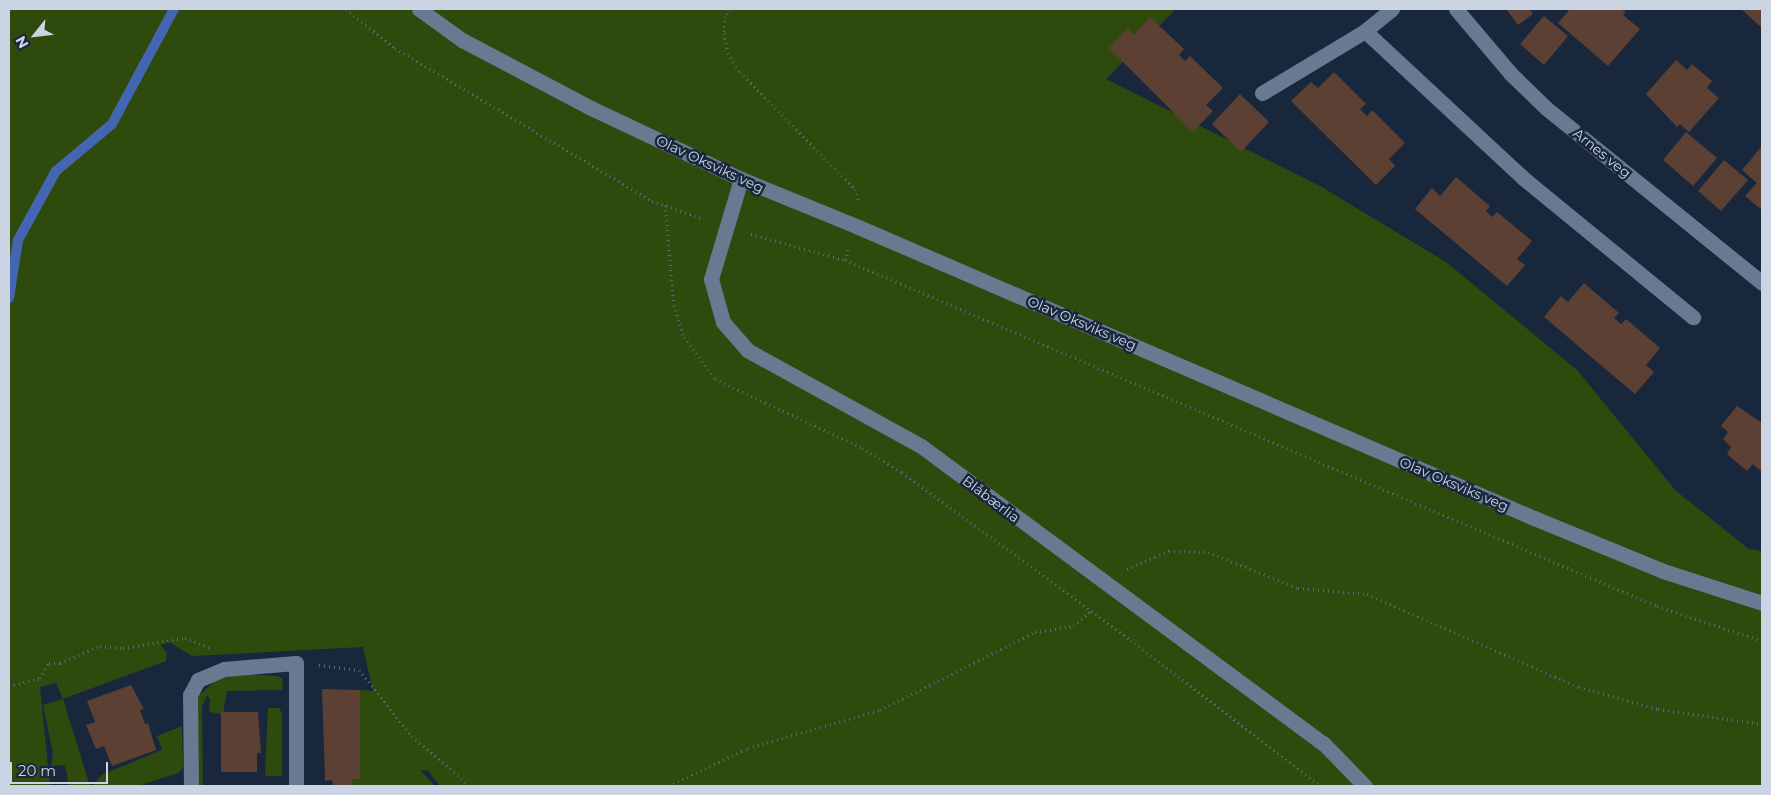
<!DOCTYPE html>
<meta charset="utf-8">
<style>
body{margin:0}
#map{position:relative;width:1771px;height:795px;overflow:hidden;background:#19273c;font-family:Montserrat,sans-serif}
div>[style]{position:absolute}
.green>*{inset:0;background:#2e4a0c}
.stream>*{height:10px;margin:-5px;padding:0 5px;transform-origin:5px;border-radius:5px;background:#4365b2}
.building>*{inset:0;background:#5b4033}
.path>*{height:3px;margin-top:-1.5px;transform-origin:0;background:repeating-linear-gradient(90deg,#5c687a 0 1px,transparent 0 5px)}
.minor>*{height:15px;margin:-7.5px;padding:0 7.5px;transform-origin:7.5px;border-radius:7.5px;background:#687992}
span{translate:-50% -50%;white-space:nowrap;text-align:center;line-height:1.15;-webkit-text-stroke:5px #19273c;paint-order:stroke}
.street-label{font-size:14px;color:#cad4e2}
.frame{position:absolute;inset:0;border:10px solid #cad4e2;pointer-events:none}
.north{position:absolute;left:10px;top:10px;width:50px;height:50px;-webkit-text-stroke:4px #19273c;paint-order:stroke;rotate:241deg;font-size:14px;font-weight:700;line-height:20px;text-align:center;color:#cad4e2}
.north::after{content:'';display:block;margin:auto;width:18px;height:22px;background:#cad4e2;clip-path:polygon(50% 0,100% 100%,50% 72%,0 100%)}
.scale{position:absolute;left:10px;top:762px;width:98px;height:22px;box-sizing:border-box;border:2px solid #cad4e2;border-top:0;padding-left:6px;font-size:15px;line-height:18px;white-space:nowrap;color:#cad4e2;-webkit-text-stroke:4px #19273c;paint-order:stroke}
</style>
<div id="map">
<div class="green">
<i style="clip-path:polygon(9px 9px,1176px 9px,1106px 79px,1320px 186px,1446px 262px,1577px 370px,1676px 491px,1749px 549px,1762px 551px,1762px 786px,440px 786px,428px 771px,420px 770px,435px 786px,352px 786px,352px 779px,360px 779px,360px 690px,373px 691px,363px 647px,192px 656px,169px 642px,161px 645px,167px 653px,166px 661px,63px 699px,90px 786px,69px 786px,65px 765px,51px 766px,53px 754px,43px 705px,63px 699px,56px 683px,40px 687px,50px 786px,9px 786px)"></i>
<i style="clip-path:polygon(241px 674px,277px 676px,282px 678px,283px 690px,227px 691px,223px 714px,209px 712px,210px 699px,207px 695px,202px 707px,203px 786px,198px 786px,198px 696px,216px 680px)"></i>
<i style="clip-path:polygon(268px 708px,279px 708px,282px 713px,282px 776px,266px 776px,265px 772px)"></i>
<i style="clip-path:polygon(182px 726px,183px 768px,178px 773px,138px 786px,93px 786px,101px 775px,162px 750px,157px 736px)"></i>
</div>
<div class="stream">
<i style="left:9px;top:298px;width:59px;rotate:-81.2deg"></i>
<i style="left:18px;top:240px;width:79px;rotate:-61.2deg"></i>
<i style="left:56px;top:171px;width:73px;rotate:-40deg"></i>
<i style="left:112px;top:124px;width:131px;rotate:-61.7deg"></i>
</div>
<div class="building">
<i style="clip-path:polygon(1506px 9px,1529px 9px,1533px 14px,1518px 25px)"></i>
<i style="clip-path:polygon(1570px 9px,1622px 9px,1626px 12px,1623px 15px,1640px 29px,1608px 66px,1558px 23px)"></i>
<i style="clip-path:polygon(1741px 9px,1762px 9px,1762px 28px)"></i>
<i style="clip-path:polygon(1544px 16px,1568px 36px,1544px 65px,1520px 44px)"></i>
<i style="clip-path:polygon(1150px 17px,1184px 49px,1179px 55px,1185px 61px,1190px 56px,1223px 88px,1206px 105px,1213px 111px,1193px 132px,1109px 48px,1128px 28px,1134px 35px)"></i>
<i style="clip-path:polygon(1676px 60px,1687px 70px,1692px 64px,1712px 81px,1707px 88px,1719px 98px,1689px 132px,1680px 124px,1677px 127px,1646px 94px)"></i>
<i style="clip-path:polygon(1334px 72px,1366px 104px,1360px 109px,1367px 116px,1372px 110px,1405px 143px,1389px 159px,1395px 166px,1376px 185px,1291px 101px,1311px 82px,1318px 88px)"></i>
<i style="clip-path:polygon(1240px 94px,1269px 122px,1241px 152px,1212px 124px)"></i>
<i style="clip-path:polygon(1686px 132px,1717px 158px,1693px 186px,1663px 160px)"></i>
<i style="clip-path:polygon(1762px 146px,1762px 210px,1745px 196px,1757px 183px,1742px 170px)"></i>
<i style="clip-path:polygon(1724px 160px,1748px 180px,1721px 211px,1698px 191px)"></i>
<i style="clip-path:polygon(1456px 177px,1490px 206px,1486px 211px,1492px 217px,1497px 212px,1532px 241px,1517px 259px,1525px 265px,1507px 286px,1415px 209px,1432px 188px,1440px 196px)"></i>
<i style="clip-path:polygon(1584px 283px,1619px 313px,1614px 318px,1621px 324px,1626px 319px,1660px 348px,1646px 365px,1654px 372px,1635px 394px,1544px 317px,1561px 296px,1568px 302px)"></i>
<i style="clip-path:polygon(1737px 406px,1762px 423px,1762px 472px,1753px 464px,1747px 471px,1727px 454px,1731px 447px,1723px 439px,1728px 432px,1721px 426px)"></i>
<i style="clip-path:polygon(131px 685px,144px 709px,140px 710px,145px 724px,148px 723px,156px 750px,112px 766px,104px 746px,96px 749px,86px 725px,95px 722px,87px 701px)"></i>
<i style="clip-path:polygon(322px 689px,360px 690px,360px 779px,352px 779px,352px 786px,333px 786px,332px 780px,325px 781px)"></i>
<i style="clip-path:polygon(221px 712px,258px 712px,261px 753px,257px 753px,257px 772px,221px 772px)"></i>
</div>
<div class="path">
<i style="left:346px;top:9px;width:63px;rotate:38.5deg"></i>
<i style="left:395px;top:48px;width:299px;rotate:30.8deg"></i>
<i style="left:652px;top:201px;width:55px;rotate:19.1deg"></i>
<i style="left:729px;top:9px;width:8px;rotate:120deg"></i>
<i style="left:725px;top:16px;width:17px;rotate:93deg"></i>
<i style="left:724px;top:33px;width:20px;rotate:79deg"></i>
<i style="left:728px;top:53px;width:22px;rotate:58deg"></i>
<i style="left:740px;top:72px;width:164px;rotate:45.5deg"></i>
<i style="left:855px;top:189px;width:14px;rotate:73deg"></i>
<i style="left:665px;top:205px;width:100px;rotate:84.9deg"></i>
<i style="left:674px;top:305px;width:34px;rotate:73deg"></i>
<i style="left:684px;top:337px;width:52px;rotate:53.6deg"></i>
<i style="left:715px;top:379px;width:162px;rotate:25.1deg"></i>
<i style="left:862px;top:448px;width:47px;rotate:31deg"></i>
<i style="left:902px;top:472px;width:284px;rotate:36.3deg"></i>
<i style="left:1131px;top:640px;width:239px;rotate:37.7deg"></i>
<i style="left:751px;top:234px;width:98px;rotate:15.5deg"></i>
<i style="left:845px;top:260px;width:883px;rotate:23.08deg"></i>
<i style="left:1657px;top:606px;width:111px;rotate:18.4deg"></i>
<i style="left:845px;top:260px;width:11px;rotate:-75deg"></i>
<i style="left:1127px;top:569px;width:46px;rotate:-23.2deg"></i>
<i style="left:1169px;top:551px;width:39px;rotate:1deg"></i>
<i style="left:1208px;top:552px;width:97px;rotate:21.8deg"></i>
<i style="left:1298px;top:588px;width:69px;rotate:5deg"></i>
<i style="left:1367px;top:594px;width:232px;rotate:23.7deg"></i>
<i style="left:1579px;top:687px;width:82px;rotate:15.6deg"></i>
<i style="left:1658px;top:709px;width:105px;rotate:8.2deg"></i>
<i style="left:319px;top:665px;width:40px;rotate:7.1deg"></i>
<i style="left:359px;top:670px;width:85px;rotate:51.2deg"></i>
<i style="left:412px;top:736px;width:77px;rotate:40.8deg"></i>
<i style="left:9px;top:686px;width:32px;rotate:-14deg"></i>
<i style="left:40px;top:678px;width:17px;rotate:-59deg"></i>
<i style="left:49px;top:663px;width:11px"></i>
<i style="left:60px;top:663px;width:43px;rotate:-23deg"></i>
<i style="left:100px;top:646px;width:23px;rotate:5deg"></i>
<i style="left:123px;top:648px;width:63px;rotate:-9.2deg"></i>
<i style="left:185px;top:638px;width:28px;rotate:21deg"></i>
<i style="left:669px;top:786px;width:88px;rotate:-25.7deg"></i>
<i style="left:748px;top:748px;width:137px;rotate:-16.1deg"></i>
<i style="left:880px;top:710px;width:174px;rotate:-26.7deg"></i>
<i style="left:1035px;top:632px;width:39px;rotate:-9deg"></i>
<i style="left:1074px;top:626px;width:24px;rotate:-42deg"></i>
</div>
<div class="minor">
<i style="left:419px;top:9px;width:53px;rotate:35.8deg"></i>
<i style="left:462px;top:40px;width:146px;rotate:27.8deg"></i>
<i style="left:591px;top:108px;width:166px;rotate:25.3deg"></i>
<i style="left:741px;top:179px;width:124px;rotate:22.2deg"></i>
<i style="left:856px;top:226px;width:738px;rotate:23.3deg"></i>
<i style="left:1534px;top:518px;width:139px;rotate:22.3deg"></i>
<i style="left:1663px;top:571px;width:104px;rotate:17.9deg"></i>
<i style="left:1392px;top:9px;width:35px;rotate:141deg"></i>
<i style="left:1365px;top:31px;width:216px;rotate:42.9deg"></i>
<i style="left:1523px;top:178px;width:220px;rotate:39.3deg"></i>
<i style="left:1456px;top:9px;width:84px;rotate:49.8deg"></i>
<i style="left:1510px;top:73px;width:50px;rotate:44.2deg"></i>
<i style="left:1546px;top:108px;width:278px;rotate:39deg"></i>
<i style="left:1262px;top:93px;width:120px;rotate:-31deg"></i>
<i style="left:741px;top:179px;width:104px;rotate:106.7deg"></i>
<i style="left:711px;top:279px;width:45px;rotate:74.4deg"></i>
<i style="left:723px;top:322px;width:37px;rotate:49deg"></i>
<i style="left:747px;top:350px;width:199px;rotate:28.9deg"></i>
<i style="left:921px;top:446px;width:500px;rotate:36.5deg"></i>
<i style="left:1323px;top:743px;width:60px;rotate:45.7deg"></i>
<i style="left:191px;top:786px;width:91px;rotate:-90.6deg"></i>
<i style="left:190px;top:695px;width:17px;rotate:-62deg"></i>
<i style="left:198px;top:680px;width:28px;rotate:-23deg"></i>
<i style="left:224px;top:669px;width:72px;rotate:-4.8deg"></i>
<i style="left:296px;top:663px;width:123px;rotate:90deg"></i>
</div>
<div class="street-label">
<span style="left:1602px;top:153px;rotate:39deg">Arnes veg</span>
<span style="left:710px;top:164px;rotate:25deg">Olav Oksviks veg</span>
<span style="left:1082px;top:323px;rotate:23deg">Olav Oksviks veg</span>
<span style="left:1454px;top:484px;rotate:23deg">Olav Oksviks veg</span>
<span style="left:991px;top:499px;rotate:37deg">Blåbærlia</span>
</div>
<div class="frame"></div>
<div class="north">N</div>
<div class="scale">20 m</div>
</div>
